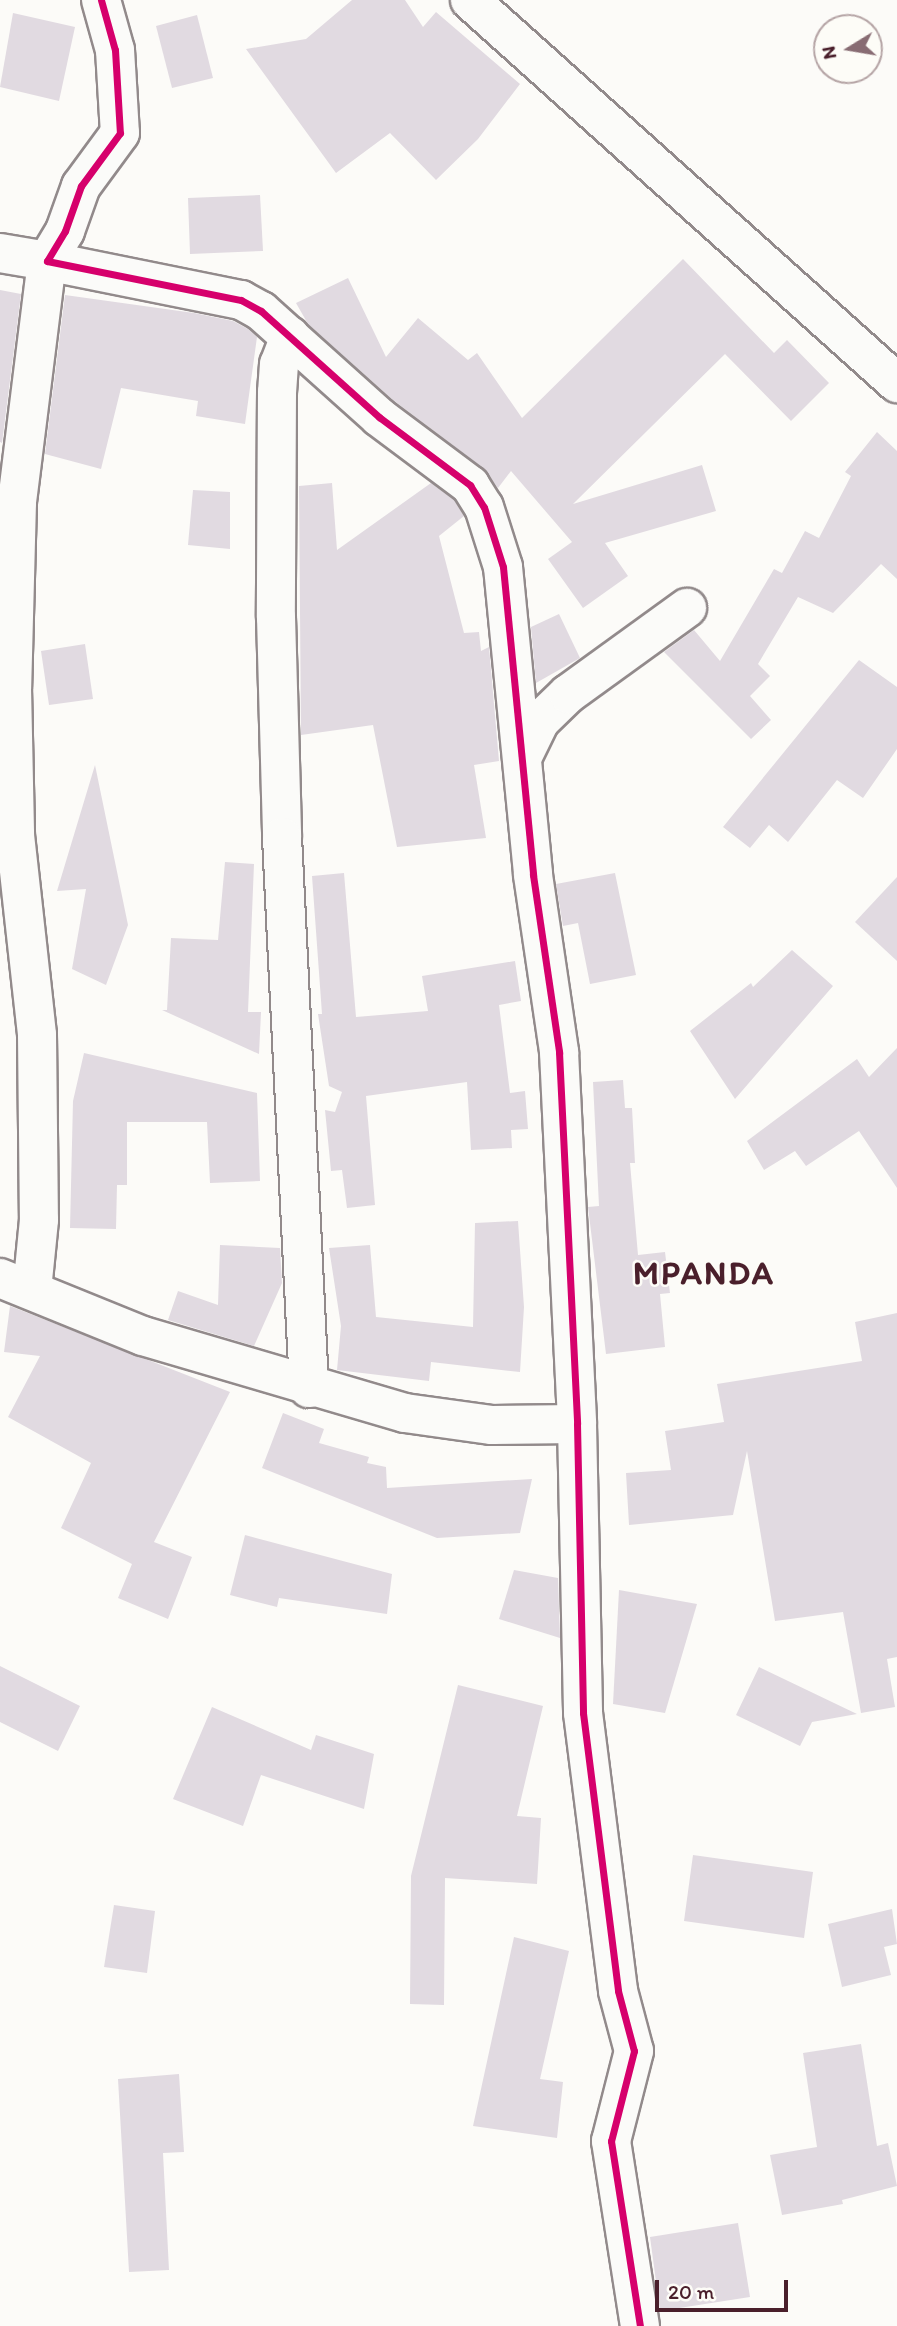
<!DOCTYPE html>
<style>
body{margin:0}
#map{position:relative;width:897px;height:2326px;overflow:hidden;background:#fcfbf8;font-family:Itim,sans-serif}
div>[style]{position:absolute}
.building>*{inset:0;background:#e1dae1}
.roads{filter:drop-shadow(2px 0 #928a8b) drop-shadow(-2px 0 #928a8b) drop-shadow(0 2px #928a8b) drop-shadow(0 -2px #928a8b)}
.minor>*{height:38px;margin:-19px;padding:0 19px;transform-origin:19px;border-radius:19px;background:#fbfbf9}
.cycleway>*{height:7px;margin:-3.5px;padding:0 3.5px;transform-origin:3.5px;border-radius:3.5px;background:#d6006c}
span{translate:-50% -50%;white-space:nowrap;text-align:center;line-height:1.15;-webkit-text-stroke:5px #fdfcf7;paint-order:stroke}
.district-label{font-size:33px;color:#4a1f2b;font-weight:700;letter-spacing:2px}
.north{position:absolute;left:813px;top:14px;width:70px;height:70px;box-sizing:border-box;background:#fdfcf7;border:2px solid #b5a4a5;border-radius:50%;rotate:259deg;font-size:19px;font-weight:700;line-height:28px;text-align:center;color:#4a1f2b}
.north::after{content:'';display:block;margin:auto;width:24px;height:32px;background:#886c73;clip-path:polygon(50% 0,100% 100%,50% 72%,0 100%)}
.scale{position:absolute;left:655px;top:2280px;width:133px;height:32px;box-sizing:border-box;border:4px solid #4a1f2b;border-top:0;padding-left:9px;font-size:21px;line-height:24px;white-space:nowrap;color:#4a1f2b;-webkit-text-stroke:5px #fdfcf7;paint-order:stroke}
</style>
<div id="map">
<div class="building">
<i style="clip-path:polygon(352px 0,405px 0,423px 27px,436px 12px,520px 84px,478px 139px,436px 180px,390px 133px,336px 173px,246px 49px,306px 39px)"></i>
<i style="clip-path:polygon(13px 13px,75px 27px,59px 101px,0 87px)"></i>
<i style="clip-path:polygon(197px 15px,213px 78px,172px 88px,156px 26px)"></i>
<i style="clip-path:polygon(260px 195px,263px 251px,190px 254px,188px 198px)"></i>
<i style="clip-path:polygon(683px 259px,774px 353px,787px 340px,829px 383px,791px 421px,725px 354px,573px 504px,702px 465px,716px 511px,605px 543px,628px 576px,583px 608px,548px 559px,572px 542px,511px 471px,498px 488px,483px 468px,393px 400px,308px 324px,296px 303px,348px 278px,386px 357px,418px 318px,468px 360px,477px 353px,522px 418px)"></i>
<i style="clip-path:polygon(0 290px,21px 294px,2px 443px,0 442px)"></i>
<i style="clip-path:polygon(65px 295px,194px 313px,233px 321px,248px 329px,257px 337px,245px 424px,196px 416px,198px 401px,121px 388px,101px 469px,45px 454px)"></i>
<i style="clip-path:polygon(877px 432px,897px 451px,897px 579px,881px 564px,833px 613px,798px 597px,758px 664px,770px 676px,750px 696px,771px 720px,751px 739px,664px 652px,694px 630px,720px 661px,774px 569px,782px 573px,805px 531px,819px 538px,851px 476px,845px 472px)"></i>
<i style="clip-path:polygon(332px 483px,337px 550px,431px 483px,454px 500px,464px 516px,439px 536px,464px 633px,479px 632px,481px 651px,489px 647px,499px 761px,474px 765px,486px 838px,397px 847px,373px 725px,301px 735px,299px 486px)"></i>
<i style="clip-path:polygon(193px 490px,230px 492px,230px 549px,188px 545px)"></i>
<i style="clip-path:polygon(559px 614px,580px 658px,536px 683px,531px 627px)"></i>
<i style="clip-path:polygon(85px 644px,93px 699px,49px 705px,41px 651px)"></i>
<i style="clip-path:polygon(859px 660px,897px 687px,897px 749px,863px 798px,837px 780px,788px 842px,769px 825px,750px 848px,723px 827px)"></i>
<i style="clip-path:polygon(95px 765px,128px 925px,106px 985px,72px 969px,86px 889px,57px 891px)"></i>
<i style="clip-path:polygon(225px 862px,254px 864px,248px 1012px,261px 1012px,259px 1054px,162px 1010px,167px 1010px,171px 938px,218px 940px)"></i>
<i style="clip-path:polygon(344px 873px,356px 1017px,428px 1011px,422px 976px,515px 961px,521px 1001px,499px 1005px,510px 1093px,525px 1091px,528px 1129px,511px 1130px,512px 1148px,471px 1150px,467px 1082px,366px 1096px,375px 1205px,347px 1208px,342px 1170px,331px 1171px,325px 1110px,335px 1112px,342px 1092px,329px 1086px,318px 1014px,322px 1014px,312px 876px)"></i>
<i style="clip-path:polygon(615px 873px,636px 975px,590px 984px,578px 923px,563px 926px,556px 884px)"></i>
<i style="clip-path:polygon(897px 877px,897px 961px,855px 922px)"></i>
<i style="clip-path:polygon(792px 950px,833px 986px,735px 1099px,690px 1031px,751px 983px,753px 987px)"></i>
<i style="clip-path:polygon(897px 1048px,897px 1188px,859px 1131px,806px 1166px,795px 1151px,764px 1170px,747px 1141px,857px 1059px,869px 1077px)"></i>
<i style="clip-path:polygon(84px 1053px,257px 1093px,260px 1181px,210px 1183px,207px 1122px,127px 1122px,127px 1185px,117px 1185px,116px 1229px,70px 1228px,73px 1101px)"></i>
<i style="clip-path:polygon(623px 1080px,625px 1108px,632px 1108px,635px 1163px,630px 1163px,638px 1255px,665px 1252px,670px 1293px,660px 1294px,665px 1347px,606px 1354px,588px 1207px,599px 1206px,593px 1082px)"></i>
<i style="clip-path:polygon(518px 1221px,524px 1307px,520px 1372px,431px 1362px,429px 1381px,337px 1370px,341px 1326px,329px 1248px,370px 1245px,376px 1317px,473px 1327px,475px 1223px)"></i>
<i style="clip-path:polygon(220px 1245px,280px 1248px,282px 1283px,254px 1346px,168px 1320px,178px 1291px,218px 1305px)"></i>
<i style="clip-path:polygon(10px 1306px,230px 1392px,154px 1542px,192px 1557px,168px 1619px,118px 1598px,132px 1564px,61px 1528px,91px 1463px,8px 1417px,40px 1356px,4px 1352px)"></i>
<i style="clip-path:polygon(897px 1313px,897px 1657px,887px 1659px,895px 1707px,861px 1713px,843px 1612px,775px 1621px,747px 1451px,733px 1515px,629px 1525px,626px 1473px,671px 1470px,665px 1431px,724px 1422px,717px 1384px,862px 1361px,855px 1322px)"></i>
<i style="clip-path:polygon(283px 1413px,324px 1429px,319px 1443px,369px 1457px,367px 1463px,386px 1467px,387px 1488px,532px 1479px,520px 1533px,437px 1538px,262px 1468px)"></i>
<i style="clip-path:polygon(245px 1535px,392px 1574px,387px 1614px,279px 1598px,277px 1607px,230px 1595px)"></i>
<i style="clip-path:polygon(514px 1570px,558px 1578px,560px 1638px,499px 1619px)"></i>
<i style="clip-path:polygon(619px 1590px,697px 1604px,665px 1713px,613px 1704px)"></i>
<i style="clip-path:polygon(0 1666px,80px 1706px,58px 1751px,0 1722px)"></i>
<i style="clip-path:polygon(759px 1667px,857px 1714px,812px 1722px,800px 1746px,736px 1715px)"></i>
<i style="clip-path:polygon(458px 1685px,543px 1706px,517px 1816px,541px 1818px,537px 1884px,445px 1878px,444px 2005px,410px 2004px,411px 1876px)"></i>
<i style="clip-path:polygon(212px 1707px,311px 1750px,316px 1735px,374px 1754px,364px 1809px,261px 1775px,243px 1826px,173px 1799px)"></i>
<i style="clip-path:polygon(693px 1855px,813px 1872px,804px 1938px,684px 1921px)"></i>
<i style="clip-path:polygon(114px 1905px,155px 1911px,147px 1973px,104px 1967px)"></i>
<i style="clip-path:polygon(892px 1909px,897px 1944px,884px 1947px,891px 1975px,842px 1987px,828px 1924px)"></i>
<i style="clip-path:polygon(514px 1937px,569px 1951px,540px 2079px,563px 2082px,557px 2138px,473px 2126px)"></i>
<i style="clip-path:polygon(861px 2044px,877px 2146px,888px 2143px,897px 2186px,842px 2200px,843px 2204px,782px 2215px,770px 2155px,817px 2147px,803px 2053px)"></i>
<i style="clip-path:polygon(179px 2074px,184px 2152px,163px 2153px,169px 2270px,129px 2272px,118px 2079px)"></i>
<i style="clip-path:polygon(738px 2223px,750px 2297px,660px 2311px,650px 2237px)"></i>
</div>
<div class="roads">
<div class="minor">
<i style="left:101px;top:0;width:52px;rotate:74.4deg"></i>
<i style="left:115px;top:50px;width:83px;rotate:86.6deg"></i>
<i style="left:120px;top:133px;width:66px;rotate:126.3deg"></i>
<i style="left:81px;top:186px;width:48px;rotate:109.6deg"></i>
<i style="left:65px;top:231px;width:35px;rotate:121deg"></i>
<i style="left:47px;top:261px;width:198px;rotate:11.4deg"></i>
<i style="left:241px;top:300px;width:23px;rotate:29deg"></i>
<i style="left:261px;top:311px;width:159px;rotate:41.9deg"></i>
<i style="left:379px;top:417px;width:114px;rotate:36.8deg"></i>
<i style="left:470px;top:485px;width:26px;rotate:58deg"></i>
<i style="left:484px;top:507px;width:63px;rotate:72.4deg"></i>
<i style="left:503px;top:567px;width:309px;rotate:84.4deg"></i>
<i style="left:533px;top:875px;width:179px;rotate:81.6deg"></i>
<i style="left:559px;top:1052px;width:372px;rotate:87.2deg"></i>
<i style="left:577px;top:1424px;width:289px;rotate:88.8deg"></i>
<i style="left:583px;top:1713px;width:280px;rotate:82.8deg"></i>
<i style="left:618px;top:1991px;width:62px;rotate:75.1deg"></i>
<i style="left:634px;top:2051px;width:93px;rotate:104.3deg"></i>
<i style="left:611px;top:2141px;width:187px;rotate:81.1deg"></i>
<i style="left:470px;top:0;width:574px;rotate:41.89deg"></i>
<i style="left:0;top:253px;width:48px;rotate:9.7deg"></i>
<i style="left:47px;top:261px;width:243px;rotate:97.1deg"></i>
<i style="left:17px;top:502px;width:186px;rotate:91.5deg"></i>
<i style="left:12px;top:688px;width:147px;rotate:88.8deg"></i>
<i style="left:15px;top:835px;width:201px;rotate:83.7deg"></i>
<i style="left:37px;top:1035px;width:185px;rotate:89.4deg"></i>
<i style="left:39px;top:1220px;width:70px;rotate:95.7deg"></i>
<i style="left:290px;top:336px;width:30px;rotate:111deg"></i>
<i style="left:279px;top:364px;width:28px;rotate:94deg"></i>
<i style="left:277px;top:392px;width:225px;rotate:90.3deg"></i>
<i style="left:276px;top:617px;width:220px;rotate:88.4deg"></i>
<i style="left:282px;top:837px;width:552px;rotate:87.19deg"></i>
<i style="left:523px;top:756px;width:39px;rotate:-64deg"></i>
<i style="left:540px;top:721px;width:39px;rotate:-44deg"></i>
<i style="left:568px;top:694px;width:147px;rotate:-35.9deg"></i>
<i style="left:0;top:1278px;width:154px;rotate:22.1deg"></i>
<i style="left:143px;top:1336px;width:273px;rotate:16.4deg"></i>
<i style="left:405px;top:1413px;width:88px;rotate:7.9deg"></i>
<i style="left:492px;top:1425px;width:85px;rotate:-0.7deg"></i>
</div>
</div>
<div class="cycleway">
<i style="left:101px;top:0;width:52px;rotate:74.4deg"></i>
<i style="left:115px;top:50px;width:83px;rotate:86.6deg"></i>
<i style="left:120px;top:133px;width:66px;rotate:126.3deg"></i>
<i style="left:81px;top:186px;width:48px;rotate:109.6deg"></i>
<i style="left:65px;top:231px;width:35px;rotate:121deg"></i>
<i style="left:47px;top:261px;width:198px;rotate:11.4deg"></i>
<i style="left:241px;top:300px;width:23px;rotate:29deg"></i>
<i style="left:261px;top:311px;width:159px;rotate:41.9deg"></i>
<i style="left:379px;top:417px;width:114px;rotate:36.8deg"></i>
<i style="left:470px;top:485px;width:26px;rotate:58deg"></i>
<i style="left:484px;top:507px;width:63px;rotate:72.4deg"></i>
<i style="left:503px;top:567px;width:309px;rotate:84.4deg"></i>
<i style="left:533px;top:875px;width:179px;rotate:81.6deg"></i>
<i style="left:559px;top:1052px;width:372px;rotate:87.2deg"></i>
<i style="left:577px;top:1424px;width:289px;rotate:88.8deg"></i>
<i style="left:583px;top:1713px;width:280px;rotate:82.8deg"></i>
<i style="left:618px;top:1991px;width:62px;rotate:75.1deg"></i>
<i style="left:634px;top:2051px;width:93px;rotate:104.3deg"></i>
<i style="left:611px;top:2141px;width:187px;rotate:81.1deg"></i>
</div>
<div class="district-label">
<span style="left:704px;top:1273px">MPANDA</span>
</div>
<div class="north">N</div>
<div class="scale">20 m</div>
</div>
